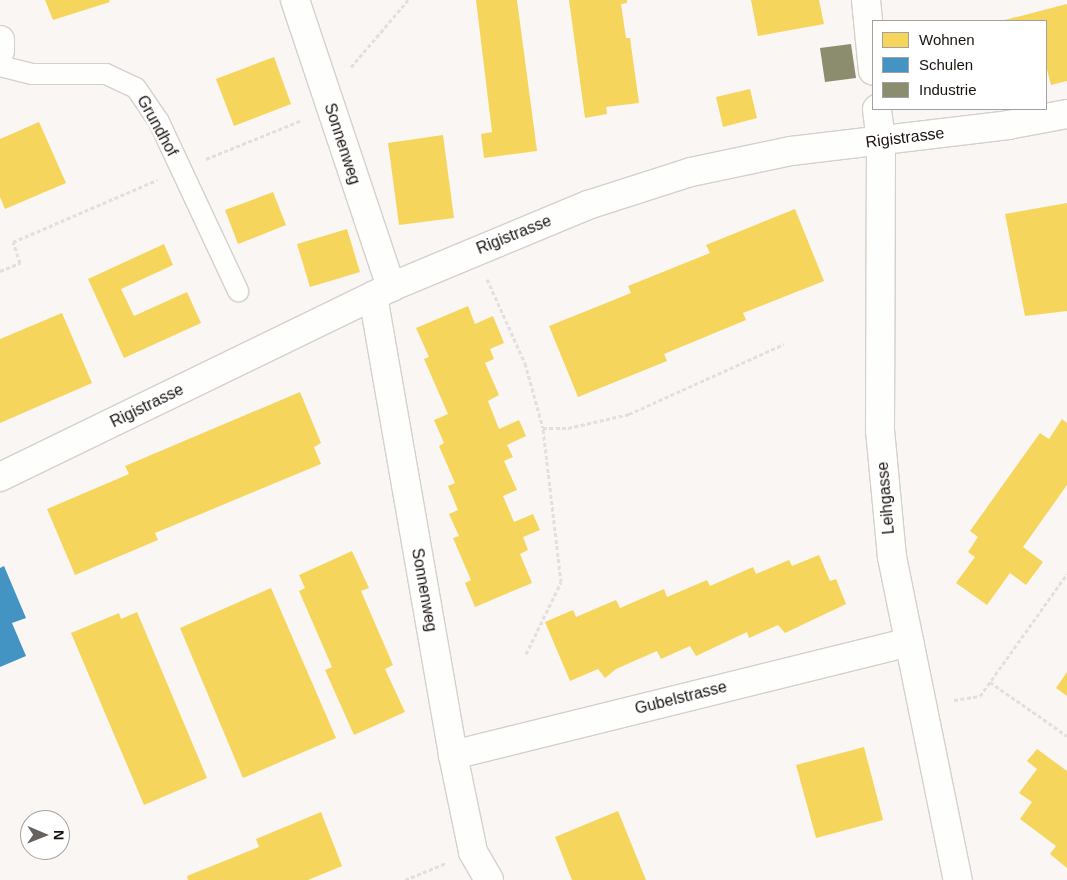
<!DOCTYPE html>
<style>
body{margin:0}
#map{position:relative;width:1067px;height:880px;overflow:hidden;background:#faf6f3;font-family:Helvetica,sans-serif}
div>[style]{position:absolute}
.homes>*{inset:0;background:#f6d55c}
.schools>*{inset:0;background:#4393c3}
.industry>*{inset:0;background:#8c8c6e}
.path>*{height:3px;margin-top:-1.5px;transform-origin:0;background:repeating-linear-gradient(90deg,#e1e0df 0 4px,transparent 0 6.5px)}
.roads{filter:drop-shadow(1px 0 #d5d0cb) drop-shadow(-1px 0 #d5d0cb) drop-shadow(0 1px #d5d0cb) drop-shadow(0 -1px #d5d0cb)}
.lane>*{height:20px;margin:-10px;padding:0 10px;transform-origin:10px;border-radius:10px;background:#fefefd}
.street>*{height:28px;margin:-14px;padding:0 14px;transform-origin:14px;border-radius:14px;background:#fefefd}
.secondary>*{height:28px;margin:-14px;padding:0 14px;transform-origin:14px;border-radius:14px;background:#fefefd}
span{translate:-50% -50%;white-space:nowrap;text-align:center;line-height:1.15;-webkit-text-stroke:5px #fff;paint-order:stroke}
.street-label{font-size:16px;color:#19130e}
.legend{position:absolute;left:872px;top:20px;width:175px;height:90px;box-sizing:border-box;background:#fff;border:1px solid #a3a19f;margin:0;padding:6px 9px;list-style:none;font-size:15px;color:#19130e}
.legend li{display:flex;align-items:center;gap:10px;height:25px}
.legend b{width:25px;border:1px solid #a3a19f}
.north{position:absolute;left:20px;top:810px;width:50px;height:50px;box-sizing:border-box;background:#fff;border:1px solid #a3a19f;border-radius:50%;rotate:91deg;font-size:14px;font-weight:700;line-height:20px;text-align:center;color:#19130e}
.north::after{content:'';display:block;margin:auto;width:18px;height:22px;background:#68625e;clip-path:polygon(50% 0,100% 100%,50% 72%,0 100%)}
</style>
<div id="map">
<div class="homes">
<i style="clip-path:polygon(45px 0,109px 0,110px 2px,53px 20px)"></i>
<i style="clip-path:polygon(476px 0,517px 0,537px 151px,484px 158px,481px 134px,492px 132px)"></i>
<i style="clip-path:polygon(569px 0,627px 0,627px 3px,621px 4px,626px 38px,630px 38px,639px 103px,606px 107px,607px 114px,585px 118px)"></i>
<i style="clip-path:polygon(751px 0,819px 0,824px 24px,758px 36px)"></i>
<i style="clip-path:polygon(1067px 4px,1067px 81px,1051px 85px,1046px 66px,1046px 21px,1001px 21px)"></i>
<i style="clip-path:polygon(274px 57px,291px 104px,234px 126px,216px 79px)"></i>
<i style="clip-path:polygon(750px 89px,757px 118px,723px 127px,716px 97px)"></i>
<i style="clip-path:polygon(39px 122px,66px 183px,5px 209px,0 197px,0 139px)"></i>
<i style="clip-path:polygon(443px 135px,454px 218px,399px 225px,388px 143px)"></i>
<i style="clip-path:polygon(273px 192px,286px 225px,238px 244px,225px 210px)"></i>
<i style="clip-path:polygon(1067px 203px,1067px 311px,1025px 316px,1005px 214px)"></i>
<i style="clip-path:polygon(795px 209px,824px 281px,743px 313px,746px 320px,664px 354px,667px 361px,578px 397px,549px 326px,631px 293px,628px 286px,710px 253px,706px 245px)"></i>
<i style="clip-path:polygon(347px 229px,360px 272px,310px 287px,297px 244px)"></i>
<i style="clip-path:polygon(164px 244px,173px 265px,121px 289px,134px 316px,187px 292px,201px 323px,124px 358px,88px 279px)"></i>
<i style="clip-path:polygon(468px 306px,475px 324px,493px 316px,504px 343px,490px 349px,494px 359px,485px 363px,499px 395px,488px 401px,499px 429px,519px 420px,526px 436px,507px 445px,513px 457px,504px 461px,517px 490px,503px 496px,514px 522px,533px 514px,540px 530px,523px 537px,528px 550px,520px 554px,532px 583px,475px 607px,465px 583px,471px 580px,453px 538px,459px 536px,449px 514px,458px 510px,448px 486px,455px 483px,439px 446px,444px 443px,434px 420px,448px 414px,424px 359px,429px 357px,416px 328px)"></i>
<i style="clip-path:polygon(62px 313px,92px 383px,0 423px,0 339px)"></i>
<i style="clip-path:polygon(300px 392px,321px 443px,314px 447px,321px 464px,155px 533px,158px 540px,75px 575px,47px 509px,129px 474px,125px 466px)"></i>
<i style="clip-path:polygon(1062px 419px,1067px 423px,1067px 485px,1023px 547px,1043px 562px,1026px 585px,1010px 573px,987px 605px,956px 583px,975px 557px,968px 552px,978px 537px,970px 531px,1040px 433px,1049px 439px)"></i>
<i style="clip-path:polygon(352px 551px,369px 588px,361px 591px,393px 665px,385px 669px,405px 712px,354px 735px,325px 670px,332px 667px,299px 591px,305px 588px,299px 575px)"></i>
<i style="clip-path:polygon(819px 555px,830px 581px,836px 579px,846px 604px,785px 633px,778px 625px,749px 638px,747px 632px,696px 656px,690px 646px,661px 659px,657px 651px,616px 669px,605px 678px,598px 669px,570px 681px,545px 622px,573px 610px,576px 617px,616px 600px,620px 608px,664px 589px,667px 597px,707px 580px,710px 586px,753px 567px,756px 574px,789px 560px,792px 566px)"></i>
<i style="clip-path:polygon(271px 588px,336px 738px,243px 778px,180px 628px)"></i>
<i style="clip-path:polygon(137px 612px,207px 778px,144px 805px,71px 633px,119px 613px,121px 619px)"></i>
<i style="clip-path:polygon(1067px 672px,1067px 696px,1056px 688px)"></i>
<i style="clip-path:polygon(864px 747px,883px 820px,816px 838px,796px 765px)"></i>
<i style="clip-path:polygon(1037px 749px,1067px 771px,1067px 868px,1050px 854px,1056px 846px,1020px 819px,1032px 802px,1019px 793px,1037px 769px,1027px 761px)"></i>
<i style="clip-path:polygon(618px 811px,646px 880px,572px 880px,555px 837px)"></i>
<i style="clip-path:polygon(321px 812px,342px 866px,308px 880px,188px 880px,187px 876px,259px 847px,256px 839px)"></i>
</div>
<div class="schools">
<i style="clip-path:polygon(4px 566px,26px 618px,12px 623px,26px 656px,0 667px,0 568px)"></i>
</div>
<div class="industry">
<i style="clip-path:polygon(851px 44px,856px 78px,825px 82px,820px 48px)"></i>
</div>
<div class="path">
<i style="left:351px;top:67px;width:88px;rotate:-49.6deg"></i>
<i style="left:206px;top:159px;width:104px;rotate:-22.1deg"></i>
<i style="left:0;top:271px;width:22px;rotate:-22deg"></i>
<i style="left:20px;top:263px;width:22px;rotate:-108deg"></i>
<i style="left:13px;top:242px;width:157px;rotate:-23.3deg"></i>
<i style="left:487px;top:279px;width:92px;rotate:65.7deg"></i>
<i style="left:525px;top:363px;width:67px;rotate:74.5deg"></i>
<i style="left:543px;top:428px;width:25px"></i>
<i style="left:568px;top:428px;width:63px;rotate:-12.9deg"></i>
<i style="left:629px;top:414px;width:170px;rotate:-24.3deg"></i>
<i style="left:526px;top:654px;width:80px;rotate:-64.1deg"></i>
<i style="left:561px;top:582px;width:155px;rotate:-96.7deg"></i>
<i style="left:990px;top:682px;width:94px;rotate:35deg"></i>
<i style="left:954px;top:700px;width:26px;rotate:-9deg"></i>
<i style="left:980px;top:696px;width:150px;rotate:-54.5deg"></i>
<i style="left:405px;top:880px;width:44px;rotate:-22.5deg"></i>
</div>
<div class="roads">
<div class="lane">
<i style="left:0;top:66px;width:33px;rotate:14deg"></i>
<i style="left:32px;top:74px;width:74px"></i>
<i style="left:106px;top:74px;width:33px;rotate:25deg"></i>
<i style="left:136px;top:88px;width:41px;rotate:55.9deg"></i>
<i style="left:159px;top:122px;width:187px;rotate:64.9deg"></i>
</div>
<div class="street">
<i style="left:295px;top:0;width:303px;rotate:71.5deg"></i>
<i style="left:866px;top:0;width:71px;rotate:84.4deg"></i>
<i style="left:0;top:40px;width:11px;rotate:90deg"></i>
<i style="left:877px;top:109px;width:33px;rotate:83deg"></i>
<i style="left:881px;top:142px;width:288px;rotate:90.2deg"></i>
<i style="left:880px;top:430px;width:128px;rotate:84.6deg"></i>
<i style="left:892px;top:557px;width:330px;rotate:78.5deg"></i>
<i style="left:373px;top:296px;width:466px;rotate:80.1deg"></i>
<i style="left:453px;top:755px;width:99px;rotate:78.3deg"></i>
<i style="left:473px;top:852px;width:32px;rotate:60deg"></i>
<i style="left:453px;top:755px;width:470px;rotate:-13.9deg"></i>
</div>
<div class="secondary">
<i style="left:0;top:477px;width:435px;rotate:-25.9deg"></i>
<i style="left:391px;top:287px;width:213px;rotate:-22.6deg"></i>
<i style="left:588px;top:205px;width:108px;rotate:-17.8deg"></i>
<i style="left:691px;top:172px;width:102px;rotate:-11.9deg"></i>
<i style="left:791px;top:151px;width:219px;rotate:-6.8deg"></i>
<i style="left:1008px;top:125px;width:60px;rotate:-10.6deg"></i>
</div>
</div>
<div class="street-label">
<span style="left:157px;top:126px;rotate:61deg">Grundhof</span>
<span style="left:905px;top:138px;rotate:-7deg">Rigistrasse</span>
<span style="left:342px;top:144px;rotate:72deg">Sonnenweg</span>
<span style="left:514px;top:235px;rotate:-22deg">Rigistrasse</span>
<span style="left:147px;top:406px;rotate:-26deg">Rigistrasse</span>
<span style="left:886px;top:498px;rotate:-95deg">Leihgasse</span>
<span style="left:424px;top:590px;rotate:80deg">Sonnenweg</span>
<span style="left:681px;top:698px;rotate:-14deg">Gubelstrasse</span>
</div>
<ul class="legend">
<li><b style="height:14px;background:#f6d55c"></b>Wohnen</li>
<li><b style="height:14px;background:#4393c3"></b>Schulen</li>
<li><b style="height:14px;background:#8c8c6e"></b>Industrie</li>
</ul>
<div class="north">N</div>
</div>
